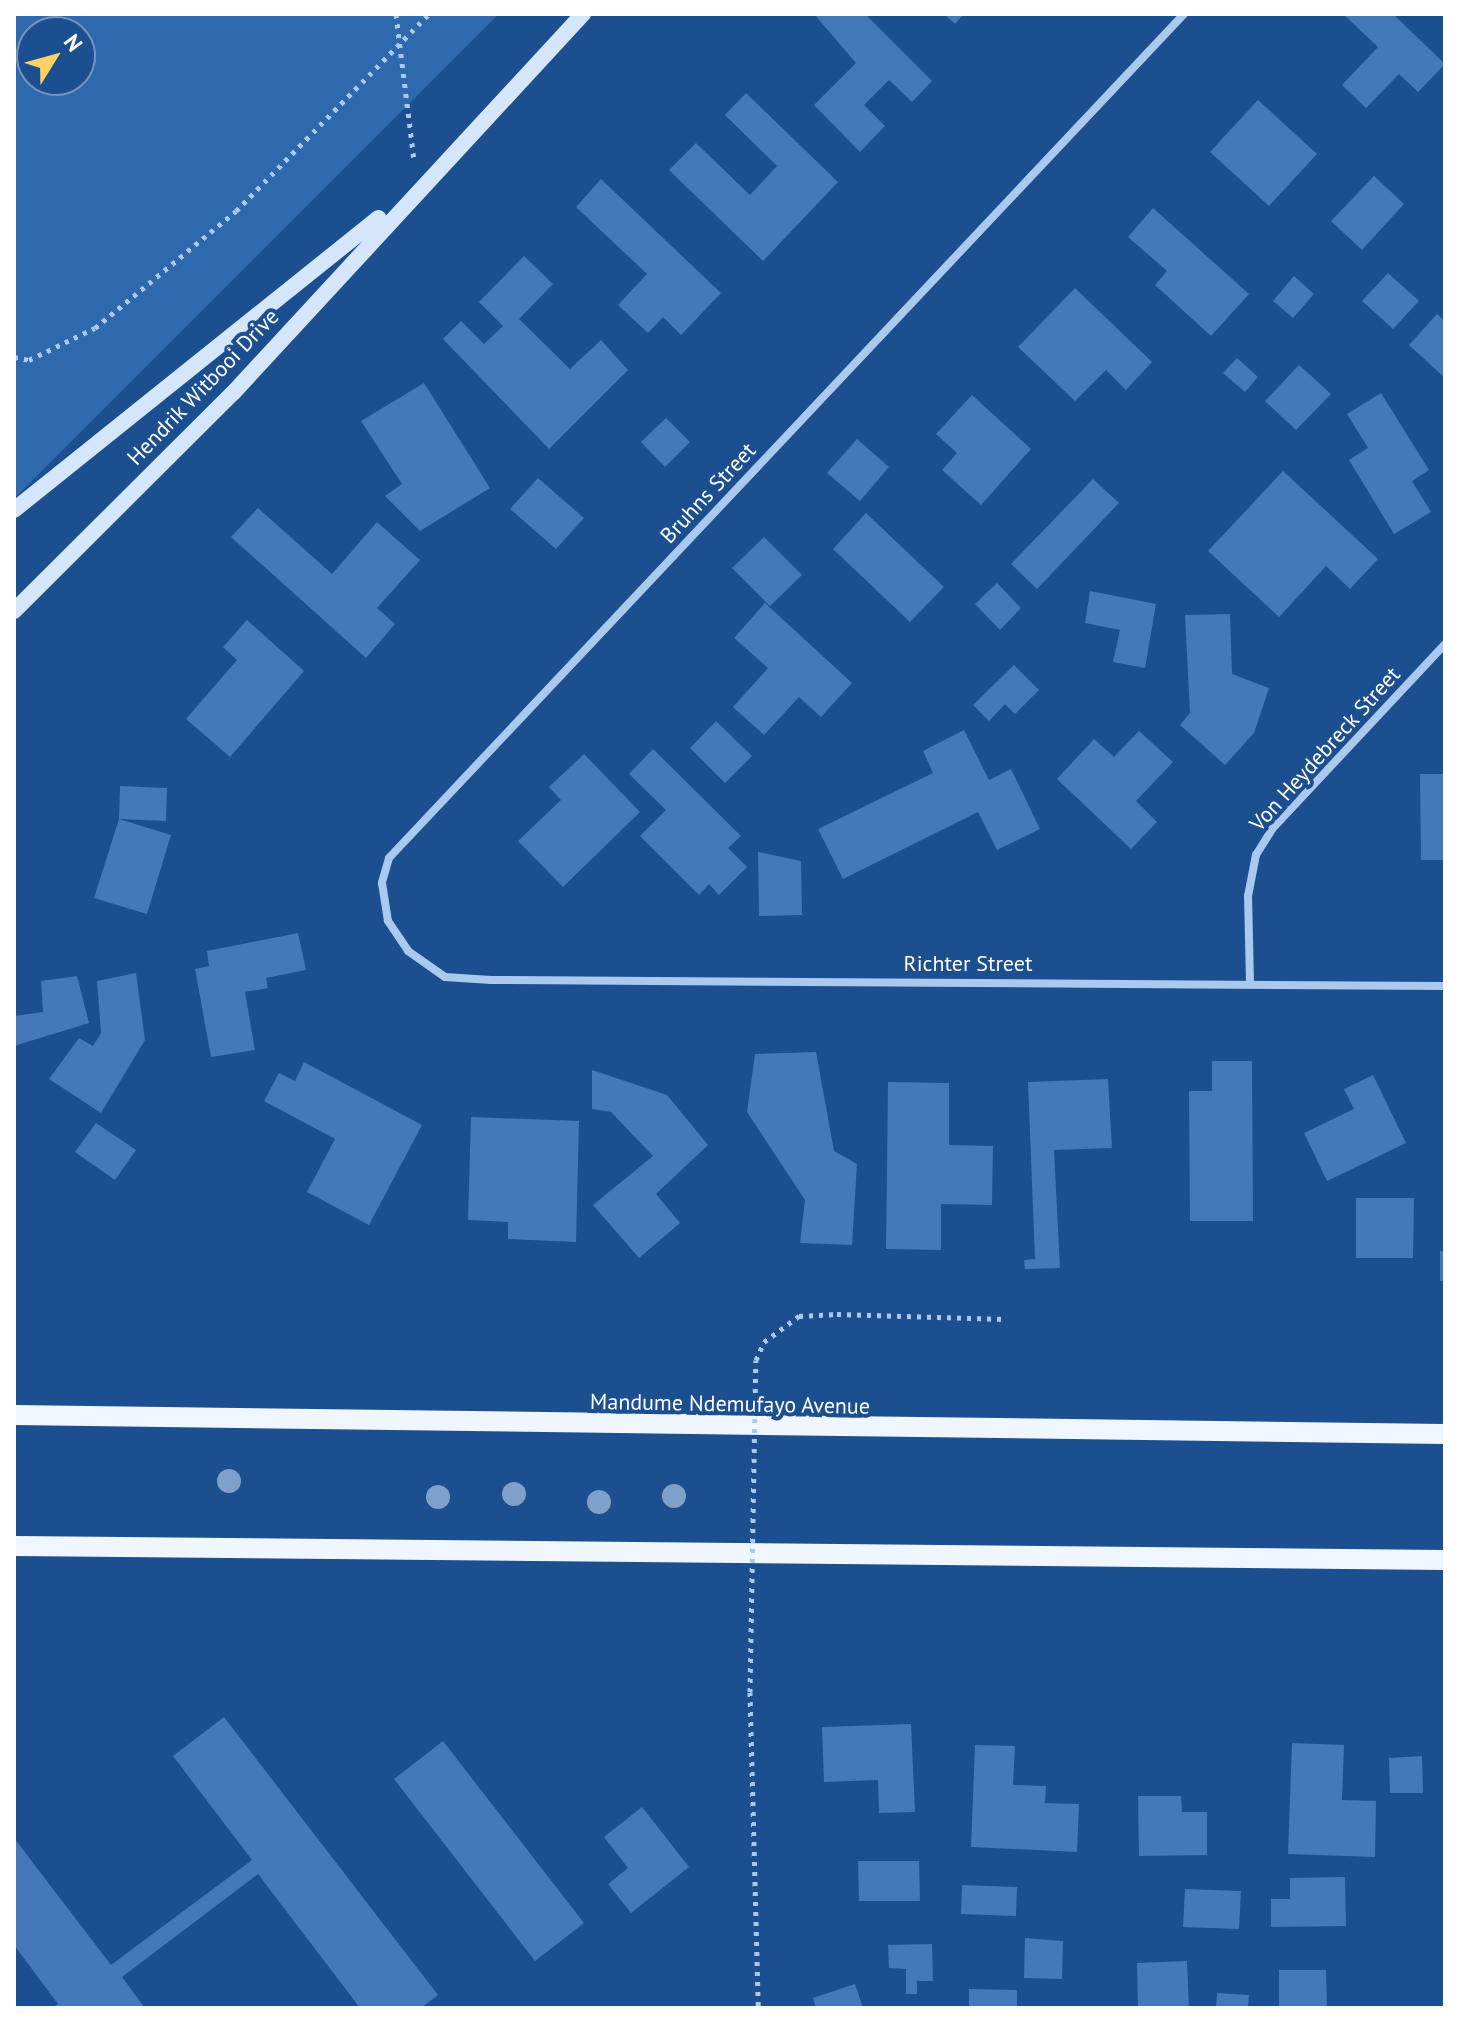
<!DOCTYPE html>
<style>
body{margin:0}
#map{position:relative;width:1459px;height:2022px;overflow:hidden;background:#1b4f8f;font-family:"PT Sans",sans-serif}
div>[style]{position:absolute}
.green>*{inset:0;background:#2e69ad}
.building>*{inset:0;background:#4478b7}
.path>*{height:5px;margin-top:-2.5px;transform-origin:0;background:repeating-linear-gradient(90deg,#a9c9ee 0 4px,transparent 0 10px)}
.minor>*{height:8px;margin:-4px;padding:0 4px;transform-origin:4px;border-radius:4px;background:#a9c9ee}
.secondary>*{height:16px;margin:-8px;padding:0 8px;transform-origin:8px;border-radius:8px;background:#d6e6fa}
.primary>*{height:20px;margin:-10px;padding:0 10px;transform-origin:10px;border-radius:10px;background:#f0f6ff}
.path-bridge>*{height:5px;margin-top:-2.5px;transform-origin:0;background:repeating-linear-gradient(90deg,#a9c9ee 0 4px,transparent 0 10px)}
.trees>*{width:24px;height:24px;margin:-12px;border-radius:50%;background:#7ea0ca}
span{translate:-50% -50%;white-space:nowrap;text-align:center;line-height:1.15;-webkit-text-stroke:8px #1b4f8f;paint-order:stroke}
.street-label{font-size:22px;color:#fff}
.frame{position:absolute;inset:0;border:16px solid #fff;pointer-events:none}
.north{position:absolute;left:16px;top:16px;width:80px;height:80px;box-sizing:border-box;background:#1b4f8f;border:2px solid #7695bc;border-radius:50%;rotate:53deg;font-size:22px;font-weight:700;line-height:32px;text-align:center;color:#fff}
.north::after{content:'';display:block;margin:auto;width:28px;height:36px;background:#ffd166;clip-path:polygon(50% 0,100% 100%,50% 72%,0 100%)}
</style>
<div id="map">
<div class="green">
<i style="clip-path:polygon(evenodd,14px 14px,499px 14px,14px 499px,14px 14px,32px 32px,80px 32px,80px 80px,32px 80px,32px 32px)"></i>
</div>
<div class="building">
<i style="clip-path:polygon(814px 14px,865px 14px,932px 81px,912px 102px,889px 80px,864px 105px,885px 126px,860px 152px,814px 105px,856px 63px)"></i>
<i style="clip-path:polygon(944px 14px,964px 14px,955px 24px)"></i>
<i style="clip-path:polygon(1343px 14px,1393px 14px,1445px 64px,1418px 92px,1399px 74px,1366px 108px,1342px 85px,1378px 47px)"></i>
<i style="clip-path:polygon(746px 93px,838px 182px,763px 261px,669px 170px,696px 143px,750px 195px,777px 166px,725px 115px)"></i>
<i style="clip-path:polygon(1258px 100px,1317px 154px,1269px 206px,1210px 152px)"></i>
<i style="clip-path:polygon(1374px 176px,1404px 204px,1362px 250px,1331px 221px)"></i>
<i style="clip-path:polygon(601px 179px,721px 293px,681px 335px,663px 317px,648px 333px,618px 305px,647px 274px,576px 207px)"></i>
<i style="clip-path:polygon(1153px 208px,1249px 294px,1211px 336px,1155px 285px,1167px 271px,1128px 237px)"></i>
<i style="clip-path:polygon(524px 256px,553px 284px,519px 319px,570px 369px,601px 340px,628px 370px,549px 449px,443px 339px,461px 321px,484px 344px,503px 326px,479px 302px)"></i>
<i style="clip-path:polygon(1388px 273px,1419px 301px,1393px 329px,1362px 301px)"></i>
<i style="clip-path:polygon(1294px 276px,1314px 294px,1293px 318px,1273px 301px)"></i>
<i style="clip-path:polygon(1075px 288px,1152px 362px,1126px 390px,1106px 370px,1075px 401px,1018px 347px)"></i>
<i style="clip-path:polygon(1437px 314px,1445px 321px,1445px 378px,1409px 345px)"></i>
<i style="clip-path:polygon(1237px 358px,1258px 377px,1245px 392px,1223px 373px)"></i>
<i style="clip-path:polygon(1299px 365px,1331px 394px,1296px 430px,1265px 401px)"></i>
<i style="clip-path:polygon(424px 383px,490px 488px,420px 531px,385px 496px,402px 484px,361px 421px)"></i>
<i style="clip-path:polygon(1381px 393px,1429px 470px,1412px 481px,1431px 512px,1394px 534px,1349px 460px,1368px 448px,1347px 414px)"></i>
<i style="clip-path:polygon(972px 395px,1031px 449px,981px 505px,942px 470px,957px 453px,936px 434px)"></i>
<i style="clip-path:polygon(666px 418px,690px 442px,665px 467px,641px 442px)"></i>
<i style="clip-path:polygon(857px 439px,889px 467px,860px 501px,827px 473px)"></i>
<i style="clip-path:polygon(1283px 471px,1378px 559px,1350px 589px,1326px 566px,1279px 617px,1208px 551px)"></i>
<i style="clip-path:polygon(538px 478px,584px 518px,556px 549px,510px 509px)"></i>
<i style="clip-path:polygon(1093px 479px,1119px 503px,1037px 589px,1011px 564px)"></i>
<i style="clip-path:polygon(258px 508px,332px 574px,377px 522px,420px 560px,377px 608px,395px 624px,366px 658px,231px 537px)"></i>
<i style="clip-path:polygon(866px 513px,944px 587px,910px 622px,833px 549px)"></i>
<i style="clip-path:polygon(764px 537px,802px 575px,770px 606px,732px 568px)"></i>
<i style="clip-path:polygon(997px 583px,1021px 608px,1000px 630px,975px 604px)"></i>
<i style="clip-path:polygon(1090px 591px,1156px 604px,1145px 668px,1113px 662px,1120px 630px,1085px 623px)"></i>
<i style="clip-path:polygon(765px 603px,852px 683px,821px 717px,799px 697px,764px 735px,733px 707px,768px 668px,734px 638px)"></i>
<i style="clip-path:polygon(1230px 614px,1232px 674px,1269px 688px,1254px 733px,1225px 765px,1180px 725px,1190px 713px,1185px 615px)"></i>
<i style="clip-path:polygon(247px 620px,304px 671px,230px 757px,186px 719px,237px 660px,223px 647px)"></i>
<i style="clip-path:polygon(1014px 665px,1039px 690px,1015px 714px,1005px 704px,989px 721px,973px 705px)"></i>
<i style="clip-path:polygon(716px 721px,752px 756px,725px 783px,690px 748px)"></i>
<i style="clip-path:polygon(964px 730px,989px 780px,1011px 769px,1040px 829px,997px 850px,978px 812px,843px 879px,818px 829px,933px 773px,923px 751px)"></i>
<i style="clip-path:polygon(1139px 731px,1173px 762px,1136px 801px,1157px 822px,1131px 849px,1057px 779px,1094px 739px,1114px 757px)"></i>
<i style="clip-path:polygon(653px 749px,741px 836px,728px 848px,747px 867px,719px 895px,709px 884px,699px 895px,640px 836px,666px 810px,629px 774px)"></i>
<i style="clip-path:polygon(584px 754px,640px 812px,563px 887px,518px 841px,561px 800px,549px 787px)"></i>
<i style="clip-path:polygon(1420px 774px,1445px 774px,1445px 860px,1421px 860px)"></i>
<i style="clip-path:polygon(120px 786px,167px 788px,166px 821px,119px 819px)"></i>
<i style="clip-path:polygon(119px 819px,171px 835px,147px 914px,94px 898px)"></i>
<i style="clip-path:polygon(758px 852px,801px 861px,802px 915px,759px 916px)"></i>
<i style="clip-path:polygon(298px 933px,306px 970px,266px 978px,268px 988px,245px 992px,255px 1050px,211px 1057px,195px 969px,209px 966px,207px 951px)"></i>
<i style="clip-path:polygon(136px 973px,145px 1040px,101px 1113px,49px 1079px,79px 1038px,93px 1046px,101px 1033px,97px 981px)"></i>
<i style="clip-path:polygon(77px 976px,89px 1023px,14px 1046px,14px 1016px,43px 1012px,41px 981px)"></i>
<i style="clip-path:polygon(816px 1052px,834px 1151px,857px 1164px,852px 1245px,800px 1243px,805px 1200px,747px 1112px,755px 1054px)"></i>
<i style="clip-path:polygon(1212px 1061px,1252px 1061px,1253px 1221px,1190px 1221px,1189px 1091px,1212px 1091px)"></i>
<i style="clip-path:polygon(304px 1062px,422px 1125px,369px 1225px,307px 1192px,335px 1139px,264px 1101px,279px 1073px,295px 1081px)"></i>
<i style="clip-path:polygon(592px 1070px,667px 1095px,708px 1145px,656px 1194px,680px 1223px,639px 1258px,593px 1205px,653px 1156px,611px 1112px,592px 1109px)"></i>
<i style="clip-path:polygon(1373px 1075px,1406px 1143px,1327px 1181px,1304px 1133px,1354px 1109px,1344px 1089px)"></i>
<i style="clip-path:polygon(1108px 1079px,1112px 1148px,1054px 1150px,1060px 1268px,1025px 1269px,1024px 1260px,1035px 1259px,1028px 1082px)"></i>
<i style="clip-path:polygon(888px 1082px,949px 1083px,949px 1145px,993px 1146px,992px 1205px,941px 1204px,941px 1250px,886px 1249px)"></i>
<i style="clip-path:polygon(471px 1117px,579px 1121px,576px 1242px,508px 1239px,508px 1222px,468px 1220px)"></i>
<i style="clip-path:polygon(96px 1123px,136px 1150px,115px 1180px,75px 1152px)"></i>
<i style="clip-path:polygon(1356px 1198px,1414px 1198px,1413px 1258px,1356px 1258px)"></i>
<i style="clip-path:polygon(1440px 1251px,1445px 1251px,1445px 1281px,1440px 1281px)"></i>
<i style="clip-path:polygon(224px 1717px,438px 1995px,421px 2008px,360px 2008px,258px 1874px,122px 1977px,145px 2008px,52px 2008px,58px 2004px,14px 1945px,14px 1838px,111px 1965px,252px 1860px,173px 1756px)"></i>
<i style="clip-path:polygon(911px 1724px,915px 1812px,879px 1813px,878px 1780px,824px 1782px,822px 1727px)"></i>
<i style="clip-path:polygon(443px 1741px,584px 1923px,535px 1961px,394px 1779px)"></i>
<i style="clip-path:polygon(1292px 1743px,1344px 1745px,1342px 1800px,1376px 1801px,1375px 1857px,1288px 1854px)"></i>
<i style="clip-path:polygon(975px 1745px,1015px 1746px,1013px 1785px,1046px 1786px,1045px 1803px,1079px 1804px,1077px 1852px,971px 1847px)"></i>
<i style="clip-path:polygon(1422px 1756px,1423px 1793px,1390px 1793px,1389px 1758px)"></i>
<i style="clip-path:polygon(1138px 1796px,1181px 1796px,1182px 1812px,1207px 1812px,1207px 1855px,1139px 1856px)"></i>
<i style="clip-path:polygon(642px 1807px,689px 1867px,631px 1913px,608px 1884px,628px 1868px,604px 1837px)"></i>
<i style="clip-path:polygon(858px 1861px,919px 1861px,920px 1901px,859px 1901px)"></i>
<i style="clip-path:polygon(1345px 1877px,1346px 1926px,1271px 1927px,1271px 1899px,1290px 1899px,1290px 1878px)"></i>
<i style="clip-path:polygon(962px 1885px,1017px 1887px,1016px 1916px,961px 1914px)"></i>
<i style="clip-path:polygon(1185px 1889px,1241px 1891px,1239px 1929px,1183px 1927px)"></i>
<i style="clip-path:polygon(1025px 1938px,1063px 1941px,1062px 1979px,1024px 1978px)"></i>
<i style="clip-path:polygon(932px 1944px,933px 1981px,917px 1981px,917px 1994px,906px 1994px,906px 1969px,889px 1968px,888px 1945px)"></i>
<i style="clip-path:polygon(1187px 1961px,1189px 2008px,1138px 2008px,1137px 1963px)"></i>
<i style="clip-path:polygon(1279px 1970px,1326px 1970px,1327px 2008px,1279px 2008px)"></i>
<i style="clip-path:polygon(855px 1984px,863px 2008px,816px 2008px,813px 1998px)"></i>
<i style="clip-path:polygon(969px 1989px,1017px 1990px,1017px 2008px,969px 2008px)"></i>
<i style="clip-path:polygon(1217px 1993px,1249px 1995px,1248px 2008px,1216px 2008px)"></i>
</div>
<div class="path">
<i style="left:396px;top:14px;width:147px;rotate:83deg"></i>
<i style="left:14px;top:357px;width:15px;rotate:11deg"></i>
<i style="left:29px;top:360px;width:73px;rotate:-25.9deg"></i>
<i style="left:95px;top:328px;width:183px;rotate:-39.7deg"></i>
<i style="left:236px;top:211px;width:276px;rotate:-45.6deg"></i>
<i style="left:837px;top:1314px;width:167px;rotate:1.7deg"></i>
<i style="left:750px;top:1692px;width:316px;rotate:88.5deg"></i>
</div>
<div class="minor">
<i style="left:1184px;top:14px;width:1159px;rotate:133.29deg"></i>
<i style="left:389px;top:858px;width:26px;rotate:106deg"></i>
<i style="left:382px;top:883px;width:38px;rotate:81deg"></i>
<i style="left:388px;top:921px;width:36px;rotate:56deg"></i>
<i style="left:408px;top:951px;width:45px;rotate:35.1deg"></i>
<i style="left:445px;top:977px;width:46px;rotate:3.7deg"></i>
<i style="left:491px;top:980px;width:954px;rotate:0.36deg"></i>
<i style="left:1250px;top:983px;width:87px;rotate:-91.3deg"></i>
<i style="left:1248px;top:896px;width:42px;rotate:-79deg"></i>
<i style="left:1256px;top:855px;width:31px;rotate:-58deg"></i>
<i style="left:1272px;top:829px;width:253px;rotate:-46.9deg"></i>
</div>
<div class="secondary">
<i style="left:14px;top:510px;width:467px;rotate:-38.7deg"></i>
<i style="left:14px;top:611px;width:309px;rotate:-44.9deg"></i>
<i style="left:233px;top:393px;width:516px;rotate:-47.28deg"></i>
</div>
<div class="primary">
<i style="left:14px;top:1415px;width:1431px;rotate:0.76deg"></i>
<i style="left:14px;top:1546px;width:1431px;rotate:0.56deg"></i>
</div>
<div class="path-bridge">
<i style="left:750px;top:1692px;width:332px;rotate:-89deg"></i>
<i style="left:756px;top:1360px;width:20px;rotate:-66deg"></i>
<i style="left:764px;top:1342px;width:44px;rotate:-36.6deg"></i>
<i style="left:799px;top:1316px;width:38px;rotate:-3deg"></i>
</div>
<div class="trees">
<i style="left:229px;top:1481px"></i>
<i style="left:514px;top:1494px"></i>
<i style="left:674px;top:1496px"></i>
<i style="left:438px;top:1497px"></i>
<i style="left:599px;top:1502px"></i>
</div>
<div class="street-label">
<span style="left:203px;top:387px;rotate:-46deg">Hendrik Witbooi Drive</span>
<span style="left:708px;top:493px;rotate:-47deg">Bruhns Street</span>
<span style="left:1325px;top:749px;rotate:-48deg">Von Heydebreck Street</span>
<span style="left:968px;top:964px">Richter Street</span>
<span style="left:730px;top:1404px;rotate:1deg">Mandume Ndemufayo Avenue</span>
</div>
<div class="frame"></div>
<div class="north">N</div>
</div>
